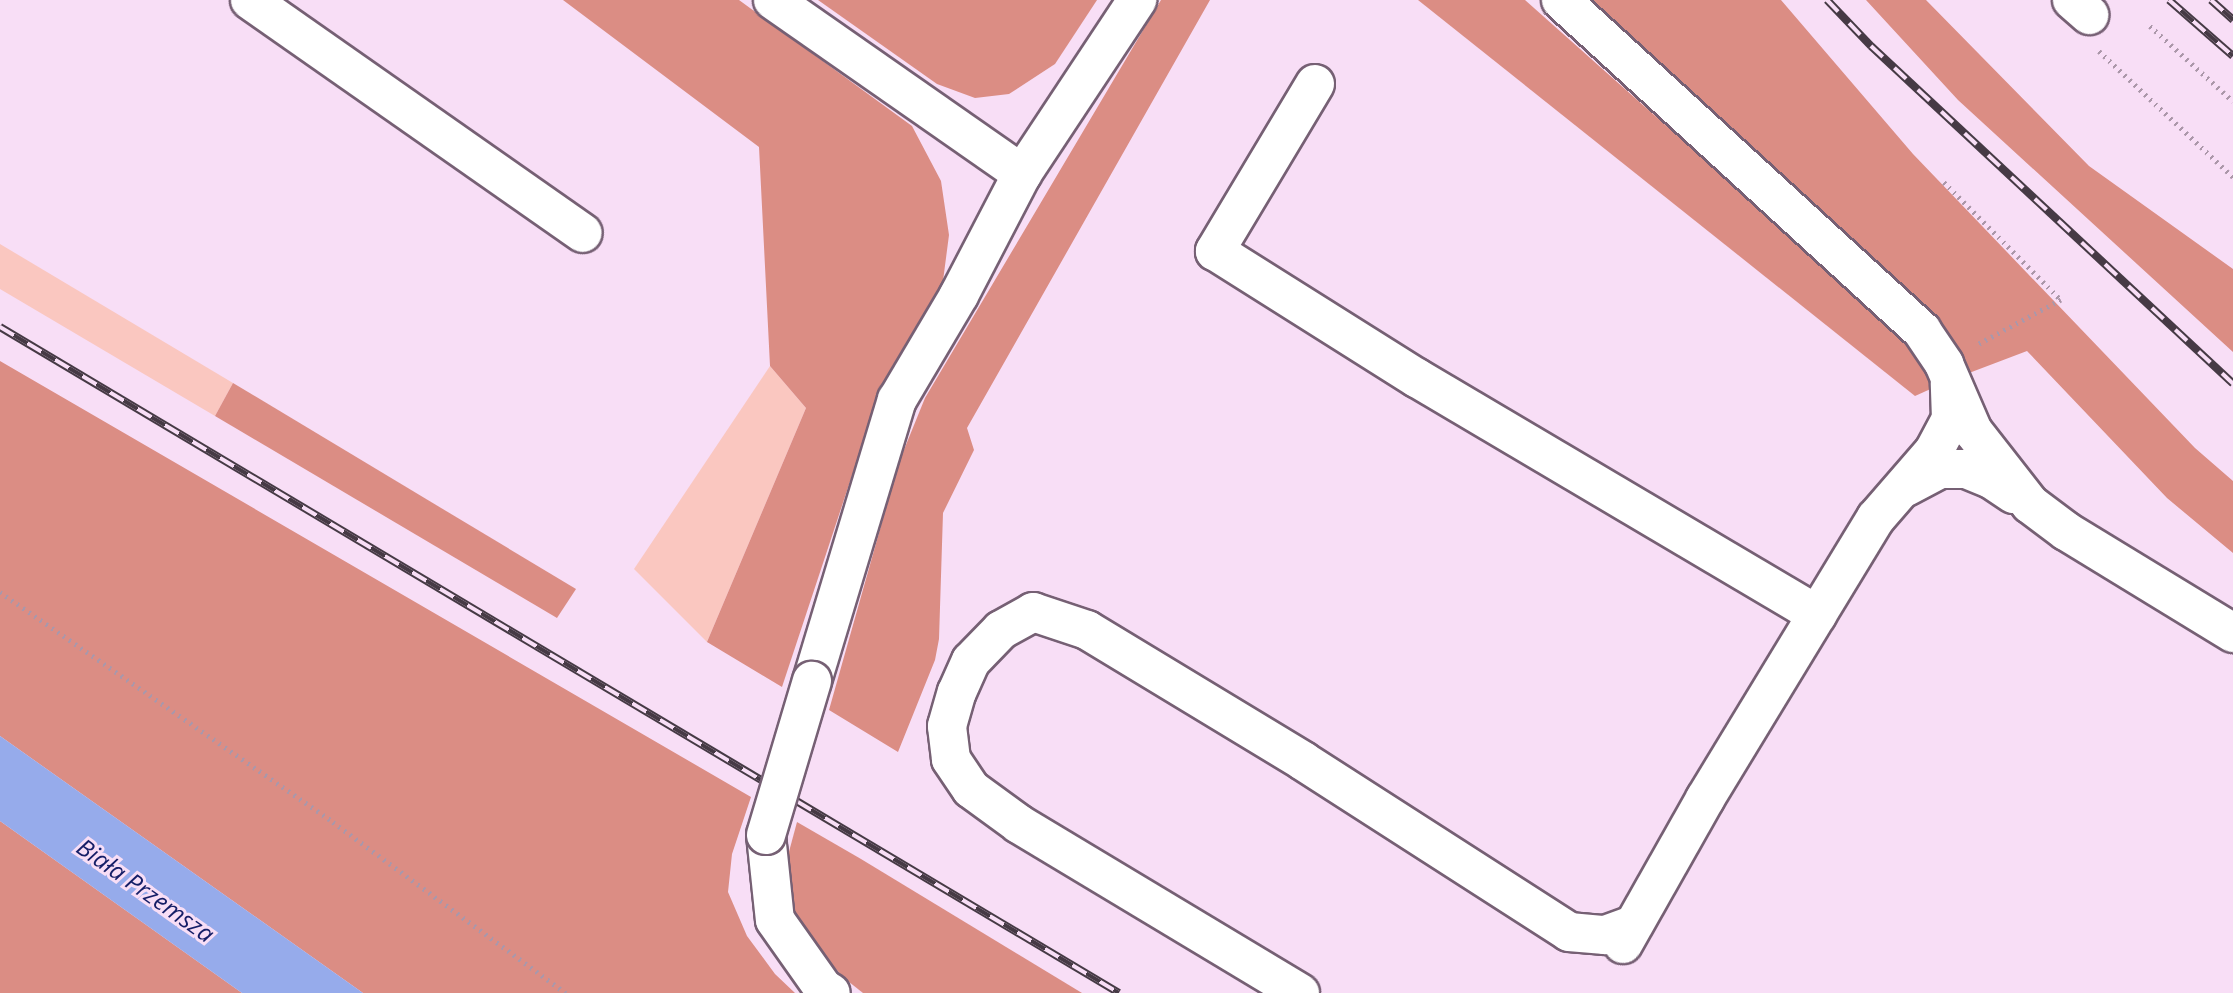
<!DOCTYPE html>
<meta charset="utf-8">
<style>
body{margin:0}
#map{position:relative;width:2233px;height:993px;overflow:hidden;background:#f8def6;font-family:"Open Sans",sans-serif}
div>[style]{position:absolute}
.green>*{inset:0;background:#fac7c0}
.forest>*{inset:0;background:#db8d84}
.water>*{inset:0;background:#96abeb}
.path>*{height:4.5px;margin-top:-2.25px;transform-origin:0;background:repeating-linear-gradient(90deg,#ab97a9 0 2px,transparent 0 7px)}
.roads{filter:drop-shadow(2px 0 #766074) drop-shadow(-2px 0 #766074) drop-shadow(0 2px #766074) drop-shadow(0 -2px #766074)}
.minor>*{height:38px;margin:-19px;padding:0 19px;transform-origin:19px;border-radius:19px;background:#fff}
.rail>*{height:8px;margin-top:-4px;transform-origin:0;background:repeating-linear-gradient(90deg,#f8def6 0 16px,#463a45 0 32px);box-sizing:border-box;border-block:2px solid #463a45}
.bridges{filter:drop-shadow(2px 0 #766074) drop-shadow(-2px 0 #766074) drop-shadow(0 2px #766074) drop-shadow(0 -2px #766074)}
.minor-bridge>*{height:38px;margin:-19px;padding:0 19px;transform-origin:19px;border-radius:19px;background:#fff}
span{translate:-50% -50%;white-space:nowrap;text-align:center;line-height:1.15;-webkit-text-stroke:6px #f8def6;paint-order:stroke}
.water-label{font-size:24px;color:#151e67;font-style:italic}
</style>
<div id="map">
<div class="green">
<i style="clip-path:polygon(0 244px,233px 383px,215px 416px,0 289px)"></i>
<i style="clip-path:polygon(770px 366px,806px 408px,707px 642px,634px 569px)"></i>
</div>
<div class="forest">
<i style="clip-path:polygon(563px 0,739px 0,912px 126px,941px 181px,949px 235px,943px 281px,876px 403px,782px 687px,707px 642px,806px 408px,770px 366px,759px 147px)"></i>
<i style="clip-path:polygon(818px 0,1097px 0,1055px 64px,1009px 94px,975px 98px,937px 84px)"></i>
<i style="clip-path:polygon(1161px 0,1210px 0,967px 428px,974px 450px,943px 513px,939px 639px,935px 660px,898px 752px,829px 710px,899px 462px,925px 398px)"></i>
<i style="clip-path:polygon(1418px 0,1525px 0,1909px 342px,1935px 387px,1915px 396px)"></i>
<i style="clip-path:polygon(1592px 0,1781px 0,1913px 154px,2195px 448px,2233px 481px,2233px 553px,2167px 498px,2027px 351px,1969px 373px,1948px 333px,1802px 201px)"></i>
<i style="clip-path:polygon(1866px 0,1926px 0,2089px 166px,2233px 269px,2233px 352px,1958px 100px)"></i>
<i style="clip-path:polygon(0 361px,751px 797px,732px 854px,728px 892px,747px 936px,775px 974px,795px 993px,363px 993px,0 736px)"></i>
<i style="clip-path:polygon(233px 383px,576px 589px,557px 618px,215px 416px)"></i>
<i style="clip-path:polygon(0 821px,242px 993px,0 993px)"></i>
<i style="clip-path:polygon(797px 822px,861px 859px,1082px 993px,863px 993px,844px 978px,821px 953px,786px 898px,783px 874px)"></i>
</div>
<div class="water">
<i style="clip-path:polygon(0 736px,363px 993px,242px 993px,0 821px)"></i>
</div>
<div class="path">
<i style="left:2150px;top:26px;width:112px;rotate:42.1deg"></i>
<i style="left:2099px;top:51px;width:184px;rotate:43.2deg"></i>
<i style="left:1944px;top:182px;width:166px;rotate:45.2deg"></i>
<i style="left:2061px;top:300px;width:95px;rotate:151.8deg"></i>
<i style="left:0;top:592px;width:405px;rotate:34.6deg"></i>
<i style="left:333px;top:822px;width:289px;rotate:36.3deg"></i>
</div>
<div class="roads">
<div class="minor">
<i style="left:250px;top:0;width:406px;rotate:35deg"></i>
<i style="left:773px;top:0;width:304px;rotate:34.9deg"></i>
<i style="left:1561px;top:0;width:490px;rotate:42.5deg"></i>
<i style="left:1922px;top:331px;width:40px;rotate:56deg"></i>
<i style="left:1944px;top:364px;width:73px;rotate:66.6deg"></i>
<i style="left:1973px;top:431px;width:93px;rotate:52deg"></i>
<i style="left:2030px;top:504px;width:45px;rotate:36.9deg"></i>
<i style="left:2066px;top:531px;width:196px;rotate:31.4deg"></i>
<i style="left:2072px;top:0;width:23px;rotate:41deg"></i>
<i style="left:1315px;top:84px;width:195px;rotate:120.9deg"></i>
<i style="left:1215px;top:251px;width:239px;rotate:32.2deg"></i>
<i style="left:1417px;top:378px;width:465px;rotate:30.6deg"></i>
<i style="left:1906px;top:487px;width:38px;rotate:-28deg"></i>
<i style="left:1940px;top:469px;width:26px"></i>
<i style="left:1966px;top:469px;width:27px;rotate:22deg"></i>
<i style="left:1991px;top:479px;width:27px;rotate:34deg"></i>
<i style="left:812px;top:681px;width:294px;rotate:-73.2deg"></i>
<i style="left:897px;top:400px;width:122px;rotate:-59.4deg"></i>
<i style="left:959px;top:295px;width:136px;rotate:-62.5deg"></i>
<i style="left:1022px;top:174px;width:209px;rotate:-56.5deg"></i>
<i style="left:766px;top:835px;width:85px;rotate:84deg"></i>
<i style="left:775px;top:920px;width:83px;rotate:54.8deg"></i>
<i style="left:823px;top:988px;width:9px;rotate:32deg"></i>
<i style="left:1623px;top:944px;width:167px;rotate:-60.5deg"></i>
<i style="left:1705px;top:799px;width:329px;rotate:-58.7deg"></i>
<i style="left:1876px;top:518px;width:89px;rotate:-49.1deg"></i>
<i style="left:1934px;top:451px;width:36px;rotate:-62deg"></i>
<i style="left:1951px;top:419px;width:36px;rotate:-92deg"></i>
<i style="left:1300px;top:993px;width:328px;rotate:-149deg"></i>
<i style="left:1019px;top:824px;width:59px;rotate:-143.9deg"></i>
<i style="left:971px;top:789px;width:36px;rotate:-124deg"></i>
<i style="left:951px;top:759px;width:33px;rotate:-97deg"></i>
<i style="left:947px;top:726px;width:35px;rotate:-74deg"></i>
<i style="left:957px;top:692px;width:34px;rotate:-66deg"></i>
<i style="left:971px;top:661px;width:43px;rotate:-45.9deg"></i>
<i style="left:1001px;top:630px;width:37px;rotate:-29deg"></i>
<i style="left:1033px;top:612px;width:57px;rotate:18.4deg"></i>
<i style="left:1087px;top:630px;width:253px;rotate:31.2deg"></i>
<i style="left:1303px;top:761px;width:316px;rotate:32.7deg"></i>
<i style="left:1569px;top:932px;width:36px;rotate:5deg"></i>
<i style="left:1605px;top:935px;width:30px;rotate:-20deg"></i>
</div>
</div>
<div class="rail">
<i style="left:1827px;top:0;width:64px;rotate:46.3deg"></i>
<i style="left:1871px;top:46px;width:495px;rotate:43deg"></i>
<i style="left:2169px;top:0;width:85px;rotate:41.2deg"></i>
<i style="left:2211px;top:0;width:30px;rotate:42deg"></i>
<i style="left:0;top:327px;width:1302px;rotate:30.76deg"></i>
</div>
<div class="bridges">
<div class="minor-bridge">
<i style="left:766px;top:835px;width:161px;rotate:-73.4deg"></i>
</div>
</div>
<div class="water-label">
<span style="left:146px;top:890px;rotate:35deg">Biała Przemsza</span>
</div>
</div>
